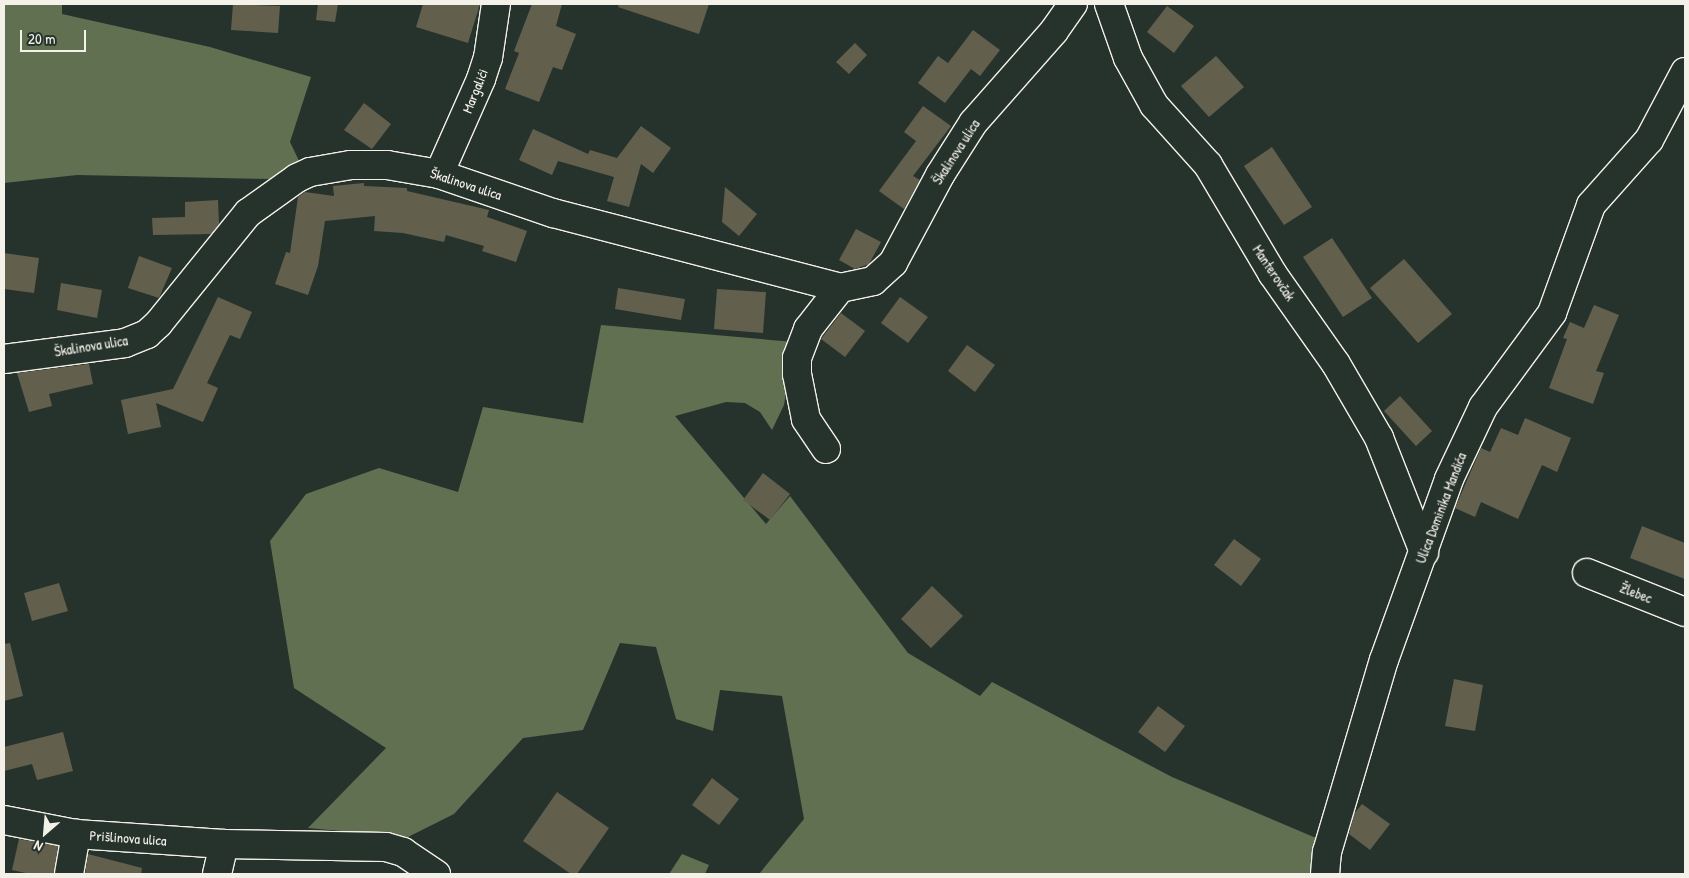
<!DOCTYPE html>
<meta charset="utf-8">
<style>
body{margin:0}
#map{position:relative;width:1689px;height:878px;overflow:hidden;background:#26332d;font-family:"Patrick Hand",sans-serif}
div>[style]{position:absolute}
.green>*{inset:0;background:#607051}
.building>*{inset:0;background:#62604c}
.roads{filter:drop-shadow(1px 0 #f4f1e8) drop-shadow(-1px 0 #f4f1e8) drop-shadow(0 1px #f4f1e8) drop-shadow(0 -1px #f4f1e8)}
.minor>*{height:28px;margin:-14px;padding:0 14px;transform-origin:14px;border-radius:14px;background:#26332d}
span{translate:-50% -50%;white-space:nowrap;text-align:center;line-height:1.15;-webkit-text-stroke:4px #26332d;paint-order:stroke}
.street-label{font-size:14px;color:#f4f1e8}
.frame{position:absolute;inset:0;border:5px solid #f4f1e8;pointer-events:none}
.north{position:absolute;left:20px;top:808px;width:50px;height:50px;-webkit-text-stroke:4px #26332d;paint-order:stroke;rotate:207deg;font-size:14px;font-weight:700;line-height:20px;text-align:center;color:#f4f1e8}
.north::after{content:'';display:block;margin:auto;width:18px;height:22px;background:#f4f1e8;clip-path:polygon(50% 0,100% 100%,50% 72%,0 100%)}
.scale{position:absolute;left:20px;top:30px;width:66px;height:22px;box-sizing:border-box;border:2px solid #f4f1e8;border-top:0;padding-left:6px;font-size:15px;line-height:18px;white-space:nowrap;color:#f4f1e8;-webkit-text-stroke:4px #26332d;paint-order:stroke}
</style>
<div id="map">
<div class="green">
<i style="clip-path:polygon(4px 4px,62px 4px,62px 14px,210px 47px,311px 77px,290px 142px,301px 165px,270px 179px,77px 175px,4px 183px)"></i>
<i style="clip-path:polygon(601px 325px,794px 342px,784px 405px,772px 430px,760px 412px,745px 403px,726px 402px,675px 416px,766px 524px,790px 496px,908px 653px,980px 696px,992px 682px,1172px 777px,1335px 846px,1312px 874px,759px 874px,804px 819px,782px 696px,720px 690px,713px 731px,676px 719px,656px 647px,620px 643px,583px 730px,523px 738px,454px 814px,408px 837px,308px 828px,386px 748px,294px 688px,270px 541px,306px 494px,379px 468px,458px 492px,483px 407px,583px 423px)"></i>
<i style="clip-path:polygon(682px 854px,709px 865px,705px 874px,669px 874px)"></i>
</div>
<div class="building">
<i style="clip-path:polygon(233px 4px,280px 6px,278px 33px,231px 30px)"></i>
<i style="clip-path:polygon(318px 4px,338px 4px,335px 22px,316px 20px)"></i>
<i style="clip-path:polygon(423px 4px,480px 4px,468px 43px,416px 27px)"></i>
<i style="clip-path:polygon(532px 4px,562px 4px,556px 26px,576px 34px,562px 70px,553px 67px,539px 102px,505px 89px,519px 53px,514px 51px)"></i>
<i style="clip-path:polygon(619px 4px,709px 4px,699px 34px,618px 7px)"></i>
<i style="clip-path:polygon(1167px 6px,1194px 26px,1174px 53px,1147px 32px)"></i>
<i style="clip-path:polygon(973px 30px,1000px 50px,980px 76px,971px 69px,945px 103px,918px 83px,938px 56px,948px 63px)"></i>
<i style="clip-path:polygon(855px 43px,867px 55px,849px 74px,836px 62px)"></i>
<i style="clip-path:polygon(1216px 56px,1244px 87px,1209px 117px,1181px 86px)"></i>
<i style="clip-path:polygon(364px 103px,391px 124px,372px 149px,344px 130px)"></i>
<i style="clip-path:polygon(923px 106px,951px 126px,913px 176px,920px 180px,904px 209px,879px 191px,916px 141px,904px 132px)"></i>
<i style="clip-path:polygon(641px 126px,671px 148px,653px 173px,641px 164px,629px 207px,607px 201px,614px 177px,558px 161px,552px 175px,519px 160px,533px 129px,588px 154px,590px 150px,617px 158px)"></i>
<i style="clip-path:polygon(1272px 147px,1312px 207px,1284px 225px,1244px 166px)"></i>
<i style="clip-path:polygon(364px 183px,364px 186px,407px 188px,407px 191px,489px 210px,487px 217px,527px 231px,516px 262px,482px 251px,484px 246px,446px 235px,444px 242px,403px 233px,374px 231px,375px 216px,325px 221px,318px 266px,308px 295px,275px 284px,286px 252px,290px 253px,298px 197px,305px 192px,334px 196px,333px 186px)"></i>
<i style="clip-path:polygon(725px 187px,757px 214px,739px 236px,722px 222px)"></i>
<i style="clip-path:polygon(218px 200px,219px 224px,211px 234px,153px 235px,152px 218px,185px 217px,185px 202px)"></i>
<i style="clip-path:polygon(856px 229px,881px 242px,869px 264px,855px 269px,839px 260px)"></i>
<i style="clip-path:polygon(1332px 238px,1372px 298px,1343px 317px,1303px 257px)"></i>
<i style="clip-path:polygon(4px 253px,39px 258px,34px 293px,4px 289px)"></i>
<i style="clip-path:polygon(139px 256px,172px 268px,159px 298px,128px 288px)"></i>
<i style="clip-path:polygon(1404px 259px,1452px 314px,1418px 343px,1370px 288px)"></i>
<i style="clip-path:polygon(61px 283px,102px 290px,97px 318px,57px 310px)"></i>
<i style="clip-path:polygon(618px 288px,685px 299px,681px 320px,615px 309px)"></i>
<i style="clip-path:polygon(717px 289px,766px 292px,763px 333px,714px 329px)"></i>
<i style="clip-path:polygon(218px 297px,252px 312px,240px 339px,230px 335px,207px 383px,218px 388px,203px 422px,156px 403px,161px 427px,128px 434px,121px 400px,173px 389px)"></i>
<i style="clip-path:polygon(900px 297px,928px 317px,908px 343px,881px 323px)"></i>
<i style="clip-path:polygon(1594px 305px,1619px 315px,1596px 371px,1604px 373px,1593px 404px,1549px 388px,1567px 339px,1563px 338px,1570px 322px,1584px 328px)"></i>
<i style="clip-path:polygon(841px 313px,865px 331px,845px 357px,821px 339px)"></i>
<i style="clip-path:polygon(967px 345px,995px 365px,975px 392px,948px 371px)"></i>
<i style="clip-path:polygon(89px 364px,93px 384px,49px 394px,52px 406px,29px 412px,17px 373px)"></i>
<i style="clip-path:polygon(1400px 396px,1432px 431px,1416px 446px,1384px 411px)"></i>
<i style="clip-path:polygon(1525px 418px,1571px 438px,1557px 472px,1542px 465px,1518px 519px,1481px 502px,1475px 517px,1455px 508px,1481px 448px,1490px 452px,1501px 428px,1518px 435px)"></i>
<i style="clip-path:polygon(763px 473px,790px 494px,770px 520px,743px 500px)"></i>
<i style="clip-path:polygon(1642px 526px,1685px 543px,1685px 579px,1630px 558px)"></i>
<i style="clip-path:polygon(1234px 539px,1261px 559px,1241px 586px,1214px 565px)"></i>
<i style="clip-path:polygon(59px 583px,68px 611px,32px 621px,24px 593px)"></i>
<i style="clip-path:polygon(932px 586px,963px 616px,931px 648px,901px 619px)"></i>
<i style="clip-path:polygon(10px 643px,23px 696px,4px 701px,4px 644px)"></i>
<i style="clip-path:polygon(1454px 679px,1483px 685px,1475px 731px,1445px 726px)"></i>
<i style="clip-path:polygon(1158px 706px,1185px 726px,1165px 752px,1138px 732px)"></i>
<i style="clip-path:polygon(63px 732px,73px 771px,37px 780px,32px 764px,4px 771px,4px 747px)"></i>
<i style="clip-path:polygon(712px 778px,739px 799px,719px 825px,692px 805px)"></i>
<i style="clip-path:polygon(557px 792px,609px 828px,577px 874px,571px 874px,523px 841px)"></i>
<i style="clip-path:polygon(1362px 804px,1390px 824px,1370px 850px,1349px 834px,1354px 814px)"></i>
<i style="clip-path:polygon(19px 839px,58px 846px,54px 874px,30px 874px,12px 870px)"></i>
<i style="clip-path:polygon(88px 854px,142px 868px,141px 874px,85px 874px)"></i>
</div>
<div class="roads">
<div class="minor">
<i style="left:1109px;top:4px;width:57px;rotate:70.6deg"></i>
<i style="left:1128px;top:58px;width:54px;rotate:61deg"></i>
<i style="left:1154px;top:105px;width:81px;rotate:48deg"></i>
<i style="left:1208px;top:165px;width:126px;rotate:59.3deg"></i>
<i style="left:1272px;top:273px;width:111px;rotate:54.9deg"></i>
<i style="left:1336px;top:364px;width:86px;rotate:59.8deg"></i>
<i style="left:1379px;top:438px;width:123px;rotate:68.5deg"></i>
<i style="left:439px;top:174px;width:104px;rotate:-66.1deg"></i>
<i style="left:481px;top:79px;width:22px;rotate:-72deg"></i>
<i style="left:488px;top:58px;width:55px;rotate:-81.6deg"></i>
<i style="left:4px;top:359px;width:122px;rotate:-7.5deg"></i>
<i style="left:125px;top:343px;width:24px;rotate:-22deg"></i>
<i style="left:147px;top:334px;width:15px;rotate:-42deg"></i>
<i style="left:158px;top:324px;width:143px;rotate:-51deg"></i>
<i style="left:248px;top:213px;width:60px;rotate:-35.5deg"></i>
<i style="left:297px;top:178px;width:14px;rotate:-25deg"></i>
<i style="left:310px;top:172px;width:42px;rotate:-9.7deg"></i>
<i style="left:351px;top:165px;width:36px"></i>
<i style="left:387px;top:165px;width:53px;rotate:9.8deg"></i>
<i style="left:439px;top:174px;width:120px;rotate:18.9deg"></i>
<i style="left:553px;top:213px;width:297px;rotate:14.6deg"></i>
<i style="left:840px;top:288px;width:34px;rotate:-12deg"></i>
<i style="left:873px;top:281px;width:27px;rotate:-42deg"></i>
<i style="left:893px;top:263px;width:100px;rotate:-61.9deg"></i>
<i style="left:940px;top:175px;width:62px;rotate:-57.6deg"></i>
<i style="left:973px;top:123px;width:123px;rotate:-48.6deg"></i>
<i style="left:1054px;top:31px;width:33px;rotate:-55deg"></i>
<i style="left:826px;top:449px;width:36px;rotate:-124deg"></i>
<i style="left:806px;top:419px;width:46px;rotate:-101.3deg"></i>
<i style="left:797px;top:374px;width:16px;rotate:-90deg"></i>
<i style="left:797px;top:358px;width:31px;rotate:-69deg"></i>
<i style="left:808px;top:329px;width:52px;rotate:-52deg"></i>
<i style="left:1587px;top:573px;width:105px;rotate:21.7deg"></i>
<i style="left:4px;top:820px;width:73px;rotate:11deg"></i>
<i style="left:76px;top:834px;width:148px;rotate:3.9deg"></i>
<i style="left:224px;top:844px;width:162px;rotate:1.1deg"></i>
<i style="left:386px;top:847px;width:18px;rotate:16deg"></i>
<i style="left:403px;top:852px;width:40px;rotate:34deg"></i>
<i style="left:69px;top:874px;width:41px;rotate:-80.1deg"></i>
<i style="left:217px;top:874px;width:31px;rotate:-77deg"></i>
<i style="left:1325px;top:874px;width:22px;rotate:-85deg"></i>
<i style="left:1327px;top:852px;width:200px;rotate:-73.5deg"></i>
<i style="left:1384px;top:660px;width:192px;rotate:-70.2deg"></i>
<i style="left:1449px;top:479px;width:80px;rotate:-64.7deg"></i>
<i style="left:1483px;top:407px;width:117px;rotate:-53.7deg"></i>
<i style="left:1552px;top:313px;width:115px;rotate:-70.1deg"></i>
<i style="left:1591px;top:205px;width:87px;rotate:-48.3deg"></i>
<i style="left:1649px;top:140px;width:77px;rotate:-62.1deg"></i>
</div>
</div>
<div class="street-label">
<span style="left:475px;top:91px;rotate:-68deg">Margalići</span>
<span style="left:956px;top:152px;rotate:-57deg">Škalinova ulica</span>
<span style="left:466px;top:184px;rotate:18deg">Škalinova ulica</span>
<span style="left:1274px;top:273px;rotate:56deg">Manterovčak</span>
<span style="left:91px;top:346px;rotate:-9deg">Škalinova ulica</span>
<span style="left:1441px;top:508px;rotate:-69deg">Ulica Dominika Mandića</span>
<span style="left:1636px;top:593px;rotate:21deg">Žlebec</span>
<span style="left:128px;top:838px;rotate:4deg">Prišlinova ulica</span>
</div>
<div class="frame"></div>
<div class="north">N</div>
<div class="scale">20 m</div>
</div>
